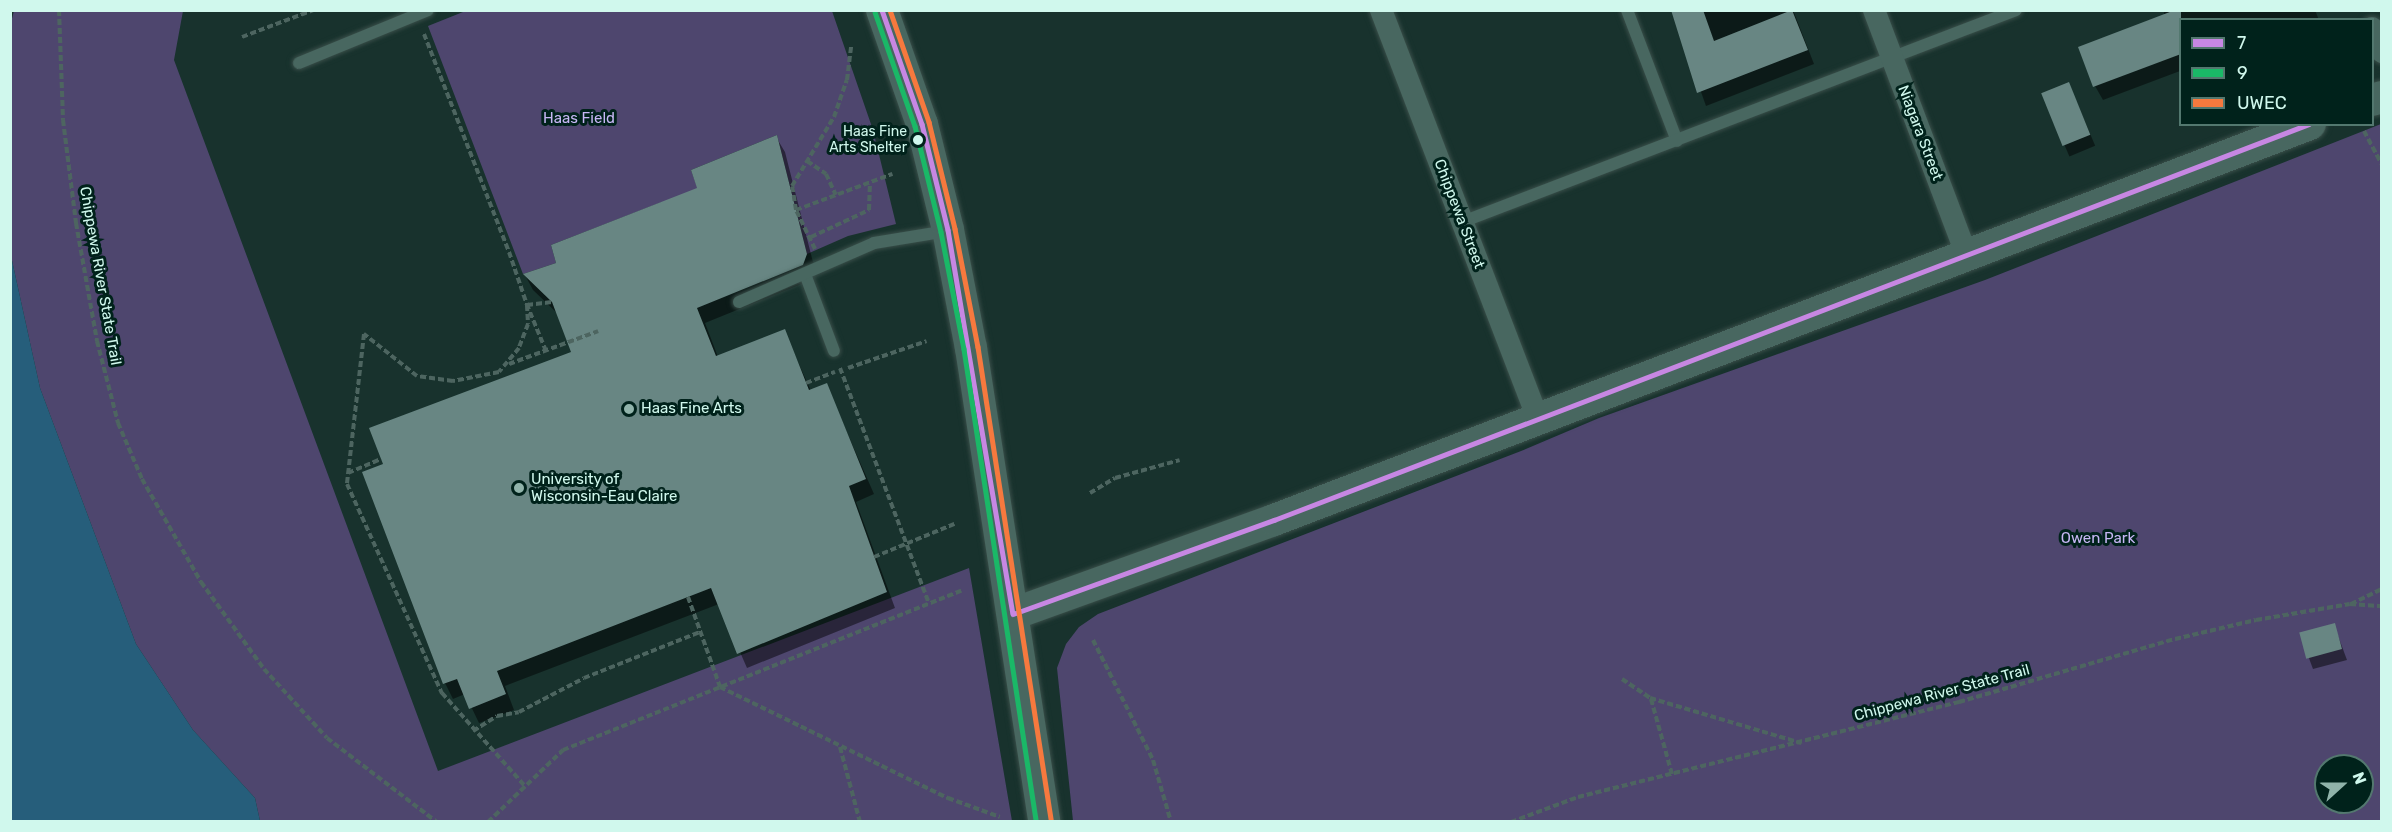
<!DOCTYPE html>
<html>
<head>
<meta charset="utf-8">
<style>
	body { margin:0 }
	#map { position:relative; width:2392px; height:832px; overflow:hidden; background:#18322d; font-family:Rubik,sans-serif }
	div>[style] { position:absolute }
	.green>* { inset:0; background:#4e466e }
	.water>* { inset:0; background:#265e7b }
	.shadow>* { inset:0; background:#0007; transform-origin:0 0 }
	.building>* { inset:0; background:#688683; transform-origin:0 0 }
	.path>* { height:4px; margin-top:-2px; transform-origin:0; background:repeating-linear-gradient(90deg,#4d6560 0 6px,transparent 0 9px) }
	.roads { filter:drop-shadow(0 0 2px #394e49) drop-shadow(0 0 2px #394e49) }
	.lane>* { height:12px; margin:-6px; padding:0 6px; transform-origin:6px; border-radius:6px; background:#486760 }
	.street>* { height:22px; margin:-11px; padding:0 11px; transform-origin:11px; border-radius:11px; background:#486760 }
	.secondary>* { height:32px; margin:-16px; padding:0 16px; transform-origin:16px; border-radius:16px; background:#486760 }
	.bus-1>* { height:4.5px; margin:-2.25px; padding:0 2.25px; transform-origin:2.25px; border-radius:2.25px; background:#c787e3 }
	.bus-2>* { height:4.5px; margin:-2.25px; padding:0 2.25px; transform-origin:2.25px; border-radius:2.25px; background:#1ab867 }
	.bus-3>* { height:4.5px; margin:-2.25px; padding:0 2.25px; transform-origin:2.25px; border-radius:2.25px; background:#f6793e }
	.dots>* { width:16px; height:16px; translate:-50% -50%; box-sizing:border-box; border:3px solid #00221b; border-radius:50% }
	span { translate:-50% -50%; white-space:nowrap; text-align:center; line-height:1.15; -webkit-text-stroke:6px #00221b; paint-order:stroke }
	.bus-label { font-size:14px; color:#d0f8ed }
	.right { translate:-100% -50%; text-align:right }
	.park-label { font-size:15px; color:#c7b7f5 }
	.street-label { font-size:15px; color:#d0f8ed }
	.poi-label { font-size:15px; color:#d0f8ed }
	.left { translate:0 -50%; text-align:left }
	.frame { position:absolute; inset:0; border:12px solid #d0f8ed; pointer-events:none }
	.legend { position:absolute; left:2179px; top:18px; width:195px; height:108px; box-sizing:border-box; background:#00221b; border:2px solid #53786f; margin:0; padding:8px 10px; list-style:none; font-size:18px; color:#d0f8ed }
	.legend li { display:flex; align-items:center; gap:12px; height:30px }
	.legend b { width:30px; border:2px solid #53786f }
	.north { position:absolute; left:2314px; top:754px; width:60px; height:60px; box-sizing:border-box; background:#00221b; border:2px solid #53786f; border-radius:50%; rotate:69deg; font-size:16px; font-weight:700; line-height:24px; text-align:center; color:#d0f8ed }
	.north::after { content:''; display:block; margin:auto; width:21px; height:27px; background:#90b3aa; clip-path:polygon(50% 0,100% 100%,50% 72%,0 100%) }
</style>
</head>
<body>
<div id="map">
	<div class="green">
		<div style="clip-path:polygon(468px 10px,832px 11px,873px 130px,896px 224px,848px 236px,807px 254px,777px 135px,691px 170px,709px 220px,662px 202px,551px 245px,556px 263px,523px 274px,428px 26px)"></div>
		<div style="clip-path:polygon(14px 11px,183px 11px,174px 60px,438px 771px,969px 568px,1012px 821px,260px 821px,255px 798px,193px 730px,136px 644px,40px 388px,11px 256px,10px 26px)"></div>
		<div style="clip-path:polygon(evenodd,2381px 124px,2381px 821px,1073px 821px,1057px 668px,1066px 644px,1079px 627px,1098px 614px,1521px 451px,1599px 418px,1985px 280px,2381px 124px,2326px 766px,2362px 766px,2362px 802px,2326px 802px,2326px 766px)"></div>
	</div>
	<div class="water">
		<div style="clip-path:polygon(11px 256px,40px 388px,136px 644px,193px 730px,255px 798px,260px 821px,11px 821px)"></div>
	</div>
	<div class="shadow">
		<div style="clip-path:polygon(1672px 10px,1793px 10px,1814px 64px,1706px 106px)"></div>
		<div style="clip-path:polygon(2163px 10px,2315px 10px,2319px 20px,2180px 20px,2180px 71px,2103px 100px,2095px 86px,2165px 16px)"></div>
		<div style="left:2069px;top:84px;width:67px;height:28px;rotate:67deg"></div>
		<div style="clip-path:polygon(776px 137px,785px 152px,815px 270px,811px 280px,705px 323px,718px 357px,784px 331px,811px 391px,826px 385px,874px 494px,856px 502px,895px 608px,747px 668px,719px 604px,505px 686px,514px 710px,479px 723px,465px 694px,453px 699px,445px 683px,385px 465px,573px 353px,557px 313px,533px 290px,525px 275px,558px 264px,699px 188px)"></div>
		<div style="clip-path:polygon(2334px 625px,2347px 660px,2313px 669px,2300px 634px)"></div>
	</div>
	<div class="building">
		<div style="clip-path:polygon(1671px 10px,1703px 10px,1714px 41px,1792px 10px,1808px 50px,1697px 93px)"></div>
		<div style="clip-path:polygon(2175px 10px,2181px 10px,2181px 54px,2093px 87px,2078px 47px)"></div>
		<div style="left:2069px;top:82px;width:57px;height:30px;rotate:68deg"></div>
		<div style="clip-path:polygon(777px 135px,807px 254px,803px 265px,697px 308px,716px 356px,785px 329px,809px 390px,827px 383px,866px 479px,849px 486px,887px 592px,737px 654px,711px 588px,497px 671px,506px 694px,469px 709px,457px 679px,443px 684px,362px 472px,383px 464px,369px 428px,571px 352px,552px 302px,523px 274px,556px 263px,551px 245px,697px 188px,691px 170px)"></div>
		<div style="left:2335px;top:623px;width:27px;height:37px;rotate:75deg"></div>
	</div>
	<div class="path">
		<div style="left:59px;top:10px;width:110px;rotate:87.9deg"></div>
		<div style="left:63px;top:120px;width:104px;rotate:82.8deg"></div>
		<div style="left:76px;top:223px;width:120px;rotate:79.9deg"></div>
		<div style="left:97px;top:341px;width:85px;rotate:75.6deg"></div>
		<div style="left:118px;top:423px;width:61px;rotate:66.8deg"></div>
		<div style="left:142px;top:479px;width:119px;rotate:60.2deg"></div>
		<div style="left:201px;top:582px;width:107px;rotate:54.1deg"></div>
		<div style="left:264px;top:669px;width:93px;rotate:47.6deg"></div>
		<div style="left:327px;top:738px;width:138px;rotate:37.4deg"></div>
		<div style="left:424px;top:34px;width:234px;rotate:68.7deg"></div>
		<div style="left:509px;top:252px;width:56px;rotate:71.2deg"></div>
		<div style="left:527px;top:305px;width:19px;rotate:87deg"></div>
		<div style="left:528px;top:324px;width:26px;rotate:111deg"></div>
		<div style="left:519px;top:348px;width:31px;rotate:130deg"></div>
		<div style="left:499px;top:372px;width:47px;rotate:168.9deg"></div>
		<div style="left:453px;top:381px;width:36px;rotate:-172deg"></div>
		<div style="left:417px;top:376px;width:68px;rotate:-141.6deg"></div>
		<div style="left:364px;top:334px;width:151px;rotate:96.5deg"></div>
		<div style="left:347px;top:484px;width:230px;rotate:65.6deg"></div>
		<div style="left:442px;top:693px;width:125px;rotate:48.3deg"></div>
		<div style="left:242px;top:37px;width:76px;rotate:-20.8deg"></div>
		<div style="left:2364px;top:131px;width:38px;rotate:62deg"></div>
		<div style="left:807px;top:161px;width:23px;rotate:34deg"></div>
		<div style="left:826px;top:174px;width:23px;rotate:65deg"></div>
		<div style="left:796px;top:210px;width:103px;rotate:-20.6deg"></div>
		<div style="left:811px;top:237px;width:64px;rotate:-25deg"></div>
		<div style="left:869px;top:210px;width:27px;rotate:-88deg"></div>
		<div style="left:815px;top:249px;width:43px;rotate:-116deg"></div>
		<div style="left:796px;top:210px;width:24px;rotate:-99deg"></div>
		<div style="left:792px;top:186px;width:81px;rotate:-58.7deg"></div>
		<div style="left:834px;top:117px;width:39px;rotate:-71deg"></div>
		<div style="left:847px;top:80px;width:34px;rotate:-83deg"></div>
		<div style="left:546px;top:351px;width:50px;rotate:-112.4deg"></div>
		<div style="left:527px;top:305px;width:25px;rotate:-7deg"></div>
		<div style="left:509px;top:364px;width:95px;rotate:-20.3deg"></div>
		<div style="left:840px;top:368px;width:252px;rotate:69.3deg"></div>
		<div style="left:848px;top:368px;width:83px;rotate:-18.9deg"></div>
		<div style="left:806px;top:383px;width:31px;rotate:-21deg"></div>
		<div style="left:348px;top:473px;width:36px;rotate:-23deg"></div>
		<div style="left:1090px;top:493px;width:29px;rotate:-31deg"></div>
		<div style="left:1115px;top:478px;width:67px;rotate:-15.5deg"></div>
		<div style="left:874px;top:557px;width:87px;rotate:-22.4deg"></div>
		<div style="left:688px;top:597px;width:96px;rotate:70.4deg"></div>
		<div style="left:720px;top:687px;width:254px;rotate:26deg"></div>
		<div style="left:948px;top:798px;width:55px;rotate:20.1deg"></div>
		<div style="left:2351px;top:604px;width:34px;rotate:-26deg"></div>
		<div style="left:1093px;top:640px;width:134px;rotate:63.4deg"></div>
		<div style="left:1153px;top:760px;width:65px;rotate:73.8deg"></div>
		<div style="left:1622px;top:679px;width:34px;rotate:34deg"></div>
		<div style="left:1650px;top:698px;width:158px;rotate:16.6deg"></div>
		<div style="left:1651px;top:699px;width:78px;rotate:74.4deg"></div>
		<div style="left:473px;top:731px;width:28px;rotate:-32deg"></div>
		<div style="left:497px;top:716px;width:22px;rotate:-10deg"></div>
		<div style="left:519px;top:712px;width:73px;rotate:-27.6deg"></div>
		<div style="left:584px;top:678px;width:125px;rotate:-21.6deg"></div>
		<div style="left:840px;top:747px;width:78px;rotate:75.1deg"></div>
		<div style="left:488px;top:822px;width:104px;rotate:-43.8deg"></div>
		<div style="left:563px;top:750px;width:429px;rotate:-21.8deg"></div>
		<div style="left:1511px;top:822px;width:72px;rotate:-20.5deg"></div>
		<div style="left:1578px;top:797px;width:393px;rotate:-14deg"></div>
		<div style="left:1959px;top:702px;width:225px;rotate:-16.3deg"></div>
		<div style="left:2175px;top:639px;width:83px;rotate:-13.2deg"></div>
		<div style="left:2256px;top:620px;width:95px;rotate:-9.7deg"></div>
		<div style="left:2350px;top:604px;width:32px;rotate:4deg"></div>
	</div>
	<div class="roads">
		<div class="lane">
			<div style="left:1627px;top:10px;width:140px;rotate:69.1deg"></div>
			<div style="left:299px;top:63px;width:139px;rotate:-22.3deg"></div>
			<div style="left:1462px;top:222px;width:593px;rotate:-20.94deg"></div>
			<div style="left:805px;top:274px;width:82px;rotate:69.4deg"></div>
			<div style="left:739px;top:302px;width:147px;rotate:-23.6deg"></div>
			<div style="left:874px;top:243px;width:74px;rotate:-9.3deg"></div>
		</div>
		<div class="street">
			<div style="left:1381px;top:10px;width:436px;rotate:69deg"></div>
			<div style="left:1874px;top:10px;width:263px;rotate:69.3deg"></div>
			<div style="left:2372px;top:28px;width:26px;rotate:67deg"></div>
		</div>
		<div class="secondary">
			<div style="left:882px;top:10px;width:121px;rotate:70.7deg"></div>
			<div style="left:922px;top:124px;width:109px;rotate:76.2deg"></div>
			<div style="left:948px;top:230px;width:120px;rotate:79deg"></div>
			<div style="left:971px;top:348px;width:480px;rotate:81.2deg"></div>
			<div style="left:2372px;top:100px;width:10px;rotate:-17deg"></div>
			<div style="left:1013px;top:614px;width:277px;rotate:-19.8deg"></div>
			<div style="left:1274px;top:520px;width:1109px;rotate:-20.92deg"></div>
		</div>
	</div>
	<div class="bus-1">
		<div style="left:882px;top:10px;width:121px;rotate:70.7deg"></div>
		<div style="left:922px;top:124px;width:109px;rotate:76.2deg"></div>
		<div style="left:948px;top:230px;width:389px;rotate:80.4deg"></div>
		<div style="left:1013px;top:614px;width:277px;rotate:-19.8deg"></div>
		<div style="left:1274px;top:520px;width:1108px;rotate:-20.94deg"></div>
	</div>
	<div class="bus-2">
		<div style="left:875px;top:12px;width:121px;rotate:70.7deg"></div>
		<div style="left:915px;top:126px;width:109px;rotate:76.2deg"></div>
		<div style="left:941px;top:232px;width:119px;rotate:78.9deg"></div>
		<div style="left:964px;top:349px;width:478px;rotate:81.3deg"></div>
	</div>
	<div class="bus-3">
		<div style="left:890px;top:10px;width:119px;rotate:70.8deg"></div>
		<div style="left:929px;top:122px;width:110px;rotate:76.3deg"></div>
		<div style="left:955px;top:229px;width:120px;rotate:79deg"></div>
		<div style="left:978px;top:347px;width:480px;rotate:81.2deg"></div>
	</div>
	<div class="dots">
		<div style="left:918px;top:140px;background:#d0f8ed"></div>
		<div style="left:629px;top:409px;background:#90b3aa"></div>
		<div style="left:519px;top:488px;background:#90b3aa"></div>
	</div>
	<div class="bus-label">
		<span class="right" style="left:907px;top:140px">Haas Fine<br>Arts Shelter</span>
	</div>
	<div class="park-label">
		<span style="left:579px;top:119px">Haas Field</span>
		<span style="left:2098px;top:539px">Owen Park</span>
	</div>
	<div class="street-label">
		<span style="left:1920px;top:133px;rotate:69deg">Niagara Street</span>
		<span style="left:1459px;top:214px;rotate:69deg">Chippewa Street</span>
		<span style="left:100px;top:276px;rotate:80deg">Chippewa River State Trail</span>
		<span style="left:1942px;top:693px;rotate:-15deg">Chippewa River State Trail</span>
	</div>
	<div class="poi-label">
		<span class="left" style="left:641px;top:409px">Haas Fine Arts</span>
		<span class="left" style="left:531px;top:488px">University of<br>Wisconsin-Eau Claire</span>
	</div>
	<div class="frame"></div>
	<ul class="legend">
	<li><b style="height:8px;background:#c787e3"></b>7</li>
	<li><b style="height:8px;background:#1ab867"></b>9</li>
	<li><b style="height:8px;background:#f6793e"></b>UWEC</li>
	</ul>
	<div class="north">N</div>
</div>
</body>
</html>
